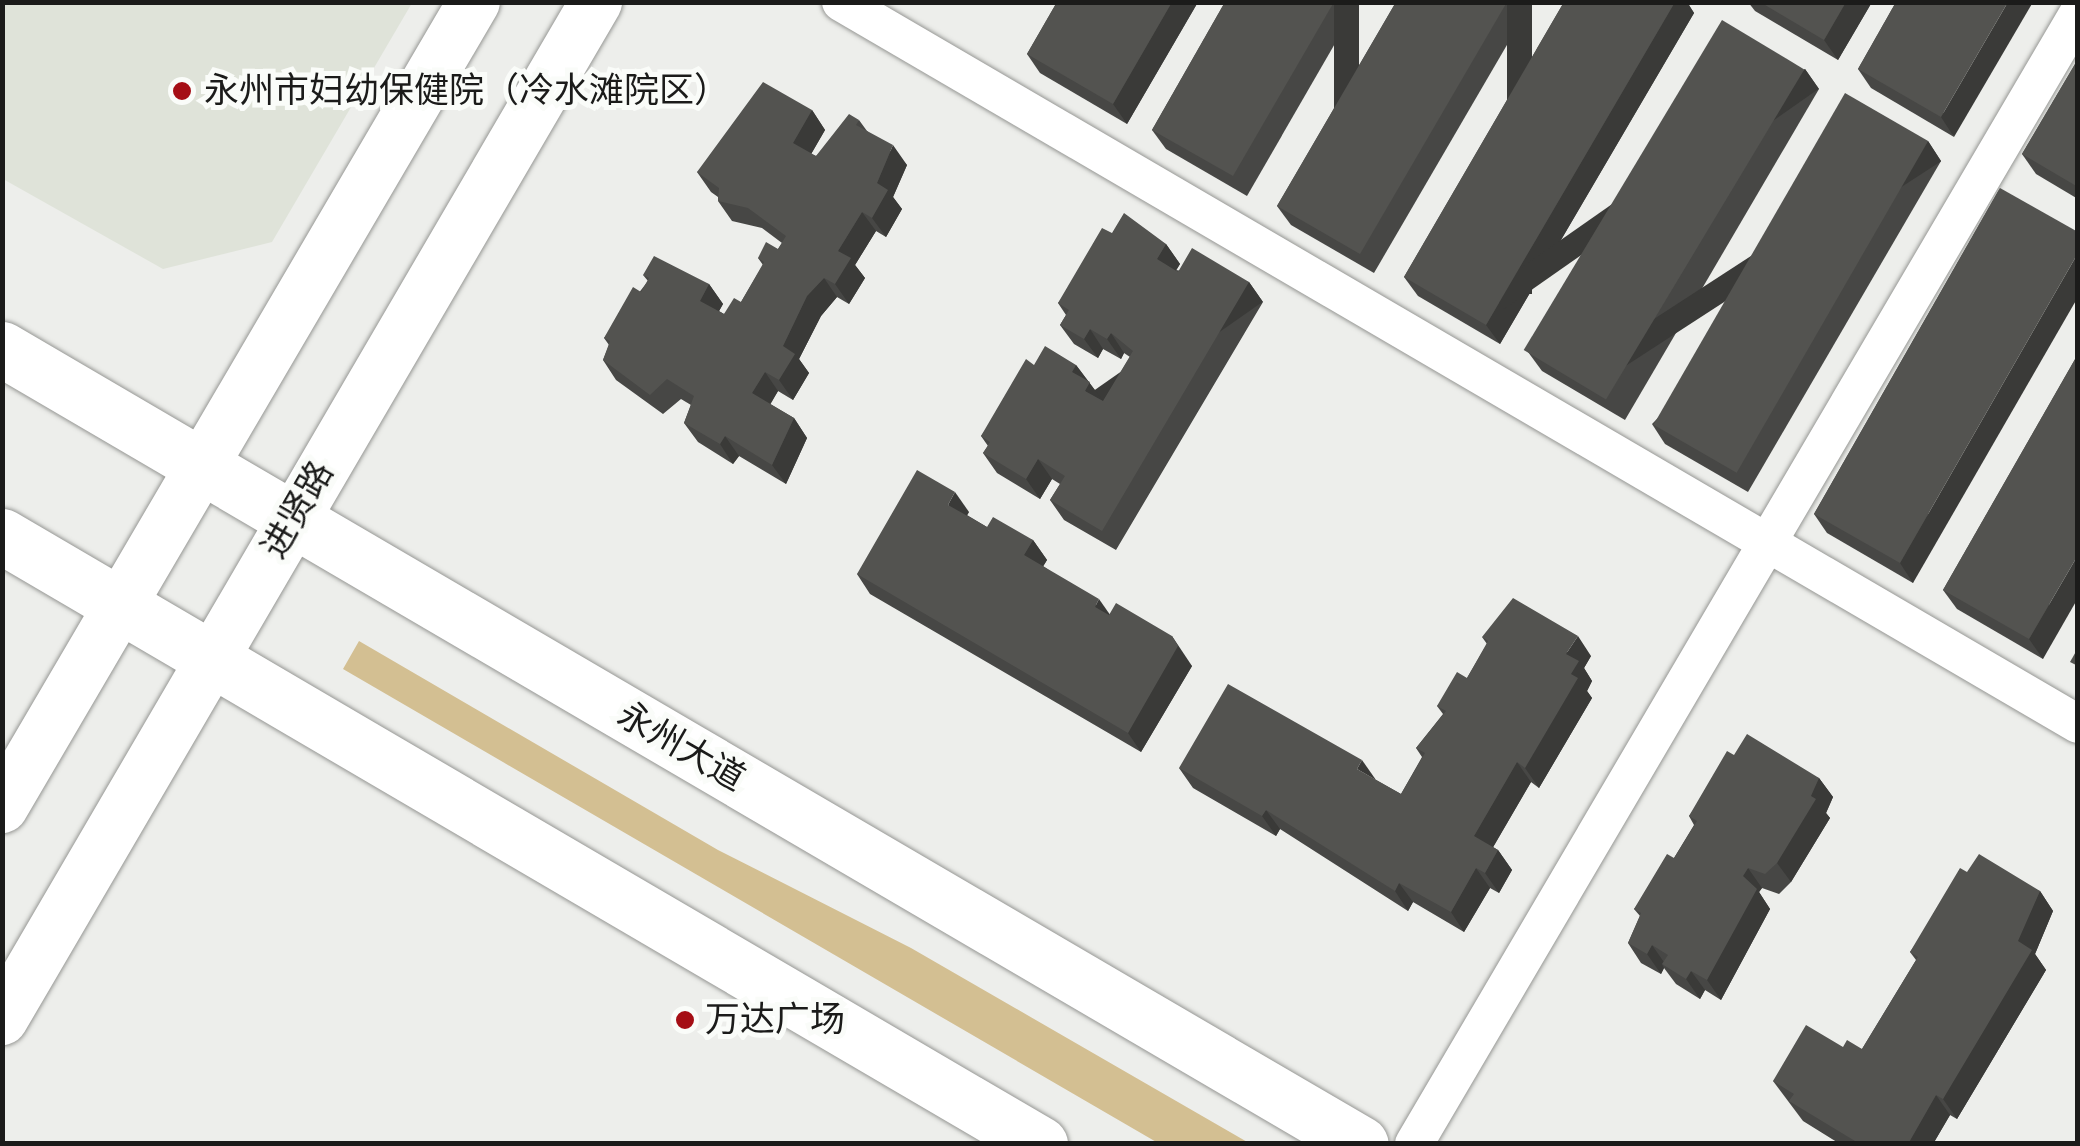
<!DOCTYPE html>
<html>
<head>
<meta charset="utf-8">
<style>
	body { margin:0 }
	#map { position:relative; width:2080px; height:1146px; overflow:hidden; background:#edeeeb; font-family:Roboto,"Noto Sans SC",sans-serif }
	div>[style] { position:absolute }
	.built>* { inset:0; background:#dfe3d9 }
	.green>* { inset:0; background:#d3bf92 }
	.roads { filter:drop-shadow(0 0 2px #969794) drop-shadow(0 0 2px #969794) }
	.street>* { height:38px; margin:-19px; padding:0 19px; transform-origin:19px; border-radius:19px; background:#fff }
	.secondary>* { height:52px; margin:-26px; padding:0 26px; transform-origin:26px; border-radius:26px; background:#fff }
	.primary>* { height:55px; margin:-27.5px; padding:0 27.5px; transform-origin:27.5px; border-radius:27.5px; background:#fff }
	.wall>* { inset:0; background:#474745 }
	.shaded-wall>* { inset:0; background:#3a3a38; transform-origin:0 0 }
	.building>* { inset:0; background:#535350; transform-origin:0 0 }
	.dots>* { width:28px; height:28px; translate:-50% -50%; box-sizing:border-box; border:5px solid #fafcf9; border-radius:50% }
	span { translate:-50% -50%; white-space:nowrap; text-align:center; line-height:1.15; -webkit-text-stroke:10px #fafcf9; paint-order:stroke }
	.poi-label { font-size:35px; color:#1b1b1a }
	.left { translate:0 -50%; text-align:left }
	.street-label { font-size:35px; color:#1b1b1a }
	.frame { position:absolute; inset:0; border:5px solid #1b1b1a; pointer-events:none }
</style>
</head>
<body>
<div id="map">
	<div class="built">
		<div style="clip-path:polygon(3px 2px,412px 2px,412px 3px,272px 242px,163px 269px,3px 179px)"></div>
	</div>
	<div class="green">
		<div style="clip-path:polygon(359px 641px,718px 850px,911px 948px,1249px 1143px,1158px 1143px,343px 669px)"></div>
	</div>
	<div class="roads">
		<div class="street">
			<div style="left:841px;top:2px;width:1432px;rotate:30.27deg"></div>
			<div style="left:1414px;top:1144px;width:1311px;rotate:-59.56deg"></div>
		</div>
		<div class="secondary">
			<div style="left:2px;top:807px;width:933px;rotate:-59.62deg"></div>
			<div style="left:2px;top:1019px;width:1178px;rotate:-59.71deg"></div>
		</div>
		<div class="primary">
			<div style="left:2px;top:349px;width:1574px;rotate:30.33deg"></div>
			<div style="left:2px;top:536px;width:1203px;rotate:30.36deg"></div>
		</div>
	</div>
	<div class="wall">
		<div style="clip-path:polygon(1057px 2px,1198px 2px,1127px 124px,1040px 73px,1027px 54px)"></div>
		<div style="clip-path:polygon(1225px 2px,1359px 2px,1247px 196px,1166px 149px,1152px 130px)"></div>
		<div style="clip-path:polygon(1396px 2px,1532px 2px,1374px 273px,1291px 225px,1277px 206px)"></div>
		<div style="clip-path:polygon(1564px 2px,1687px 2px,1694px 13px,1500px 344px,1418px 296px,1404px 277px)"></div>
		<div style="clip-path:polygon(1748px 2px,1872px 2px,1838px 60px,1755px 11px)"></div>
		<div style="clip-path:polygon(1896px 2px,1954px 137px,1871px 88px,1858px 69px)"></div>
		<div style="clip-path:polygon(2078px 59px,2078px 199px,2036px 174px,2022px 154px)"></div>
		<div style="clip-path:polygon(1805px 69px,1819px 89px,1625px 420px,1542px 371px,1528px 352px)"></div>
		<div style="clip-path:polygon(812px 110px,825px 130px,811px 154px,816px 156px,859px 120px,867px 131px,907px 165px,893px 197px,902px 209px,886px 237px,876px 231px,855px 265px,865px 278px,849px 304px,837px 297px,821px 316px,799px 359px,809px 373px,793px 400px,778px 391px,770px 404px,794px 418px,807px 438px,786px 484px,739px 456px,733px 464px,698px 442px,684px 423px,691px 405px,681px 399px,663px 414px,616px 380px,603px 360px,609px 345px,604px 338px,648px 281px,643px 275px,709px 284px,723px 304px,719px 311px,724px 314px,741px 302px,763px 265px,758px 258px,778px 249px,782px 243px,762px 228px,732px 221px,718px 201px,718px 197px,711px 192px,697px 172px)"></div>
		<div style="clip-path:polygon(1928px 141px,1941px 161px,1748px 492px,1665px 444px,1652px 424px)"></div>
		<div style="clip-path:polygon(2000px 188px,1913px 583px,1827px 533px,1814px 514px)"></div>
		<div style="clip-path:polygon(1112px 233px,1166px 244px,1180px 264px,1176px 270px,1249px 282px,1263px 302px,1116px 550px,1064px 520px,1050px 500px,1060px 484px,1052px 479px,1040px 499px,997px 473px,983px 453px,988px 446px,981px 436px,1034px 365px,1076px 365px,1103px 401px,1130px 357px,1124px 353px,1121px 359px,1103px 349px,1098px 358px,1074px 344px,1060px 325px,1066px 315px,1058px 303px)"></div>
		<div style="clip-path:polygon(2078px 354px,2043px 659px,1957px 609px,1943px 590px)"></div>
		<div style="clip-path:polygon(969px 512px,967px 515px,987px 527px,1033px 540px,1047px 560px,1043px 566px,1110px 615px,1192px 666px,1141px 752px,870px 594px,857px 574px)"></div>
		<div style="clip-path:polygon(1482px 637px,1591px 656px,1584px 668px,1592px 681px,1587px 691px,1592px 698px,1539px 788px,1531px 782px,1493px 847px,1498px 850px,1512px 870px,1499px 893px,1490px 888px,1464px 932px,1413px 902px,1408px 911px,1280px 829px,1276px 836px,1193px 788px,1179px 768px,1376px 780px,1401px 794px,1422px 757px,1416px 748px,1443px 714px,1437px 706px,1467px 678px,1487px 644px)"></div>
		<div style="clip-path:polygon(1734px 755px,1819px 778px,1833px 797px,1826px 813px,1830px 818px,1791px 882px,1779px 894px,1762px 888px,1759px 892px,1770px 909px,1721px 1000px,1705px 990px,1700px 999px,1676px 984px,1664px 968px,1661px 974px,1641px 963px,1628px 943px,1640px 916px,1634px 909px,1674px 858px,1694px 825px,1689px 816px)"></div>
		<div style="clip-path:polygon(1967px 872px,2040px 891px,2053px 911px,2035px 954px,2046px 970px,1957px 1119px,1950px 1115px,1933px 1144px,1840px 1144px,1803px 1121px,1773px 1081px,1843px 1047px,1862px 1049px,1916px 960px,1910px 952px)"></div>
	</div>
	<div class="shaded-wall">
		<div style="clip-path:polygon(1172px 2px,1198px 2px,1127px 124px,1113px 104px)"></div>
		<div style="left:1334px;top:2px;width:25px;height:201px"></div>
		<div style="left:1507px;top:2px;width:25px;height:292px"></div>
		<div style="clip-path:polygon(1675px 2px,1687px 2px,1694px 13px,1500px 344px,1486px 325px)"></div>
		<div style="clip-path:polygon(1846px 2px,1872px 2px,1838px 60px,1824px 40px)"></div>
		<div style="clip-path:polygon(2008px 2px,2033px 2px,1954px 137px,1941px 117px)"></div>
		<div style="left:1805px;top:69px;width:24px;height:384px;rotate:55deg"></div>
		<div style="clip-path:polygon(812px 110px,825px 130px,806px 163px,793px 143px)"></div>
		<div style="left:1928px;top:141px;width:24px;height:385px;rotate:57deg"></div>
		<div style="clip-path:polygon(893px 145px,907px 165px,893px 197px,902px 209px,886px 237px,872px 218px,877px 183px)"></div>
		<div style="clip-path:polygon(862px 212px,876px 231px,855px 265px,865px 278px,849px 304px,835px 284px,838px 251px)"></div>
		<div style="clip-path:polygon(1166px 244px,1180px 264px,1171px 279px,1157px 259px)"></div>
		<div style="clip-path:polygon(2078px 253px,2078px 297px,1913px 583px,1900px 563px)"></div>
		<div style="clip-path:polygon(824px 278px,837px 297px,821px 316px,799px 359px,809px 373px,793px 400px,779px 380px,783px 346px,807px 296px)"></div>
		<div style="left:1249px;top:282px;width:24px;height:289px;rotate:55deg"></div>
		<div style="clip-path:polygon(709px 284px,723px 304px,714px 320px,700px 301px)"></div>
		<div style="clip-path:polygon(1090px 329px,1103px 349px,1098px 358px,1084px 339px)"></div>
		<div style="clip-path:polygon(1111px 333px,1124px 353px,1121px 359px,1107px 339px)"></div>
		<div style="clip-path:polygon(1076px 365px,1104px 402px,1099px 410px,1072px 372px)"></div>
		<div style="clip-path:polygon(765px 372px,778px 391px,766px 412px,752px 393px)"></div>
		<div style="clip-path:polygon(794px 418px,807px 438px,786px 484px,772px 465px)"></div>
		<div style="clip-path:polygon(725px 436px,739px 456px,733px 464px,720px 444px)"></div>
		<div style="clip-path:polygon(1038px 459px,1052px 479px,1040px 499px,1026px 479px)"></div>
		<div style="clip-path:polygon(955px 492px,969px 512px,962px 524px,948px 505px)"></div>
		<div style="clip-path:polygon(1033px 540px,1047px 560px,1038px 575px,1024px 555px)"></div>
		<div style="clip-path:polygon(2078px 555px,2078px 598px,2043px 659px,2029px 639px)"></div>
		<div style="clip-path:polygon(1099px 599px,1113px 619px,1095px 607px)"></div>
		<div style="clip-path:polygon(1172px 636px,1192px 666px,1141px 752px,1128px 733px)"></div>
		<div style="clip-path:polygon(1578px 636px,1591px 656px,1584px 668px,1592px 681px,1587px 691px,1592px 698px,1539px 788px,1525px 768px,1571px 674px,1566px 654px)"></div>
		<div style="clip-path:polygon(1362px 760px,1376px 780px,1357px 769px)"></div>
		<div style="clip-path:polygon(1517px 762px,1531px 782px,1488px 856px,1474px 836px)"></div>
		<div style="clip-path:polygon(1819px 778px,1833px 797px,1826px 813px,1830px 818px,1791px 882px,1777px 863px)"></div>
		<div style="clip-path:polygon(1266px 810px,1280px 829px,1276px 836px,1262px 816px)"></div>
		<div style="clip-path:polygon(1498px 850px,1512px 870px,1499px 893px,1485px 873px)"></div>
		<div style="clip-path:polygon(1476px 868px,1490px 888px,1464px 932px,1451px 912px)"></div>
		<div style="clip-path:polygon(1748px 868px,1762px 888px,1759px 892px,1770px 909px,1721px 1000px,1707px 980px,1743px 876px)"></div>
		<div style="clip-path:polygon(1399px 883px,1413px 902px,1408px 911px,1395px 891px)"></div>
		<div style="clip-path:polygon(2040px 891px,2053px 911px,2035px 954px,2046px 970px,1957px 1119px,1943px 1099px)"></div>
		<div style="clip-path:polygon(1652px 945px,1666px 965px,1662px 964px,1664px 968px,1661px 974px,1647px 954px)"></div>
		<div style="clip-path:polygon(1691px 971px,1705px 990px,1700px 999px,1686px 979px)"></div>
		<div style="clip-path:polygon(1936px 1095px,1950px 1115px,1933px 1144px,1908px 1144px)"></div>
	</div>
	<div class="building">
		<div style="clip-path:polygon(1057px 2px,1172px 2px,1113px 104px,1027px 54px)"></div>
		<div style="clip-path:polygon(1225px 2px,1334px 2px,1233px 176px,1152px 130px)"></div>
		<div style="clip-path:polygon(1396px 2px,1507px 2px,1360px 254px,1277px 206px)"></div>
		<div style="clip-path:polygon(1564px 2px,1675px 2px,1486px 325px,1404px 277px)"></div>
		<div style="clip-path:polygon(1760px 2px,1846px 2px,1824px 40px)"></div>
		<div style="clip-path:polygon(1896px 2px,2008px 2px,1941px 117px,1858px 69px)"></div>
		<div style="left:1722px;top:20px;width:96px;height:385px;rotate:31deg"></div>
		<div style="clip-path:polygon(2078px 59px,2078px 187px,2022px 154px)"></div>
		<div style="clip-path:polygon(763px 82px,812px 110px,793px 143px,816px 156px,849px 114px,859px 120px,856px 125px,893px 145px,877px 183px,888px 190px,872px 218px,862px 212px,838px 251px,851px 258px,835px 284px,824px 278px,807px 296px,783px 346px,795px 354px,779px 380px,765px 372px,752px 393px,794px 418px,772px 465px,725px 436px,720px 444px,684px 423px,694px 396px,667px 379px,650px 395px,603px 360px,610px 341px,604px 338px,633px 287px,641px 292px,649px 278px,643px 275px,654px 256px,709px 284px,700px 301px,724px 314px,734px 298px,741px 302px,764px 262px,758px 258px,766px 242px,778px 249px,786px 236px,748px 208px,718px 201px,719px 188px,697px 172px)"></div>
		<div style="left:1845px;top:93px;width:96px;height:383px;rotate:30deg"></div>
		<div style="clip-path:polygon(2000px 188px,2078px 232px,2078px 253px,1900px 563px,1814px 514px)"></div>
		<div style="clip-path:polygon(1124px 213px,1166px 244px,1157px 259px,1178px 272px,1192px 248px,1249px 282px,1102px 531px,1050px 500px,1065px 476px,1038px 459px,1026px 479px,983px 453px,990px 442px,981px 436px,1026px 359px,1034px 365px,1045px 346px,1076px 365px,1072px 372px,1090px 382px,1085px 391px,1103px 401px,1133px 351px,1111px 333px,1107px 339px,1090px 329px,1084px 339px,1060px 325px,1069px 310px,1058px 303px,1102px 228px,1112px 233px)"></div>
		<div style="clip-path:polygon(2078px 354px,2078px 555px,2029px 639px,1943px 590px)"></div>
		<div style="clip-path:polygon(917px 470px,955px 492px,948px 505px,987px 527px,993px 517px,1033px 540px,1024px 555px,1099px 599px,1095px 607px,1109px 615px,1116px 603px,1172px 636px,1178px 646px,1128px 733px,857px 574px)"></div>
		<div style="clip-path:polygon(1513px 598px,1578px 636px,1566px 654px,1579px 661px,1571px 674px,1578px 678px,1525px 768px,1517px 762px,1474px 836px,1498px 850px,1485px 873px,1476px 868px,1451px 912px,1399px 883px,1395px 891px,1266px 810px,1262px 816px,1179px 768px,1228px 684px,1362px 760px,1357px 769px,1401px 794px,1425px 753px,1416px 748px,1446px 711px,1437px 706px,1457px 672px,1467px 678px,1488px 641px,1482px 637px)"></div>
		<div style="clip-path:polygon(2078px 648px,2078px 666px,2070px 662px)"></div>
		<div style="clip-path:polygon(1747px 734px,1819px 778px,1811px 796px,1816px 799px,1777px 863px,1765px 874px,1748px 868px,1743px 876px,1757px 889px,1707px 980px,1691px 971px,1686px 979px,1662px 964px,1668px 955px,1652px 945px,1647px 954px,1628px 943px,1641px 913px,1634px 909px,1667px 854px,1674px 858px,1697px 821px,1689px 816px,1727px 751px,1734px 755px)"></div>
		<div style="clip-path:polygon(1979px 854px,2040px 891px,2018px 941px,2032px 950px,1943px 1099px,1936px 1095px,1908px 1144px,1860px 1144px,1789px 1101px,1794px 1094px,1773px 1081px,1806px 1025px,1843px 1047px,1847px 1040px,1862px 1049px,1918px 957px,1910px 952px,1960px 868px,1967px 872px)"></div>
	</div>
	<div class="dots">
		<div style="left:182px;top:91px;background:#a50e15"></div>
		<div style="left:685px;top:1020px;background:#a50e15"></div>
	</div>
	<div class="poi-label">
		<span class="left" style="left:204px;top:91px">永州市妇幼保健院（冷水滩院区）</span>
		<span class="left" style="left:705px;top:1020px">万达广场</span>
	</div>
	<div class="street-label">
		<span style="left:298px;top:510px;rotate:-60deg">进贤路</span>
		<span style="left:681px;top:747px;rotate:30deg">永州大道</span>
	</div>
	<div class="frame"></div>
</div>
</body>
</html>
